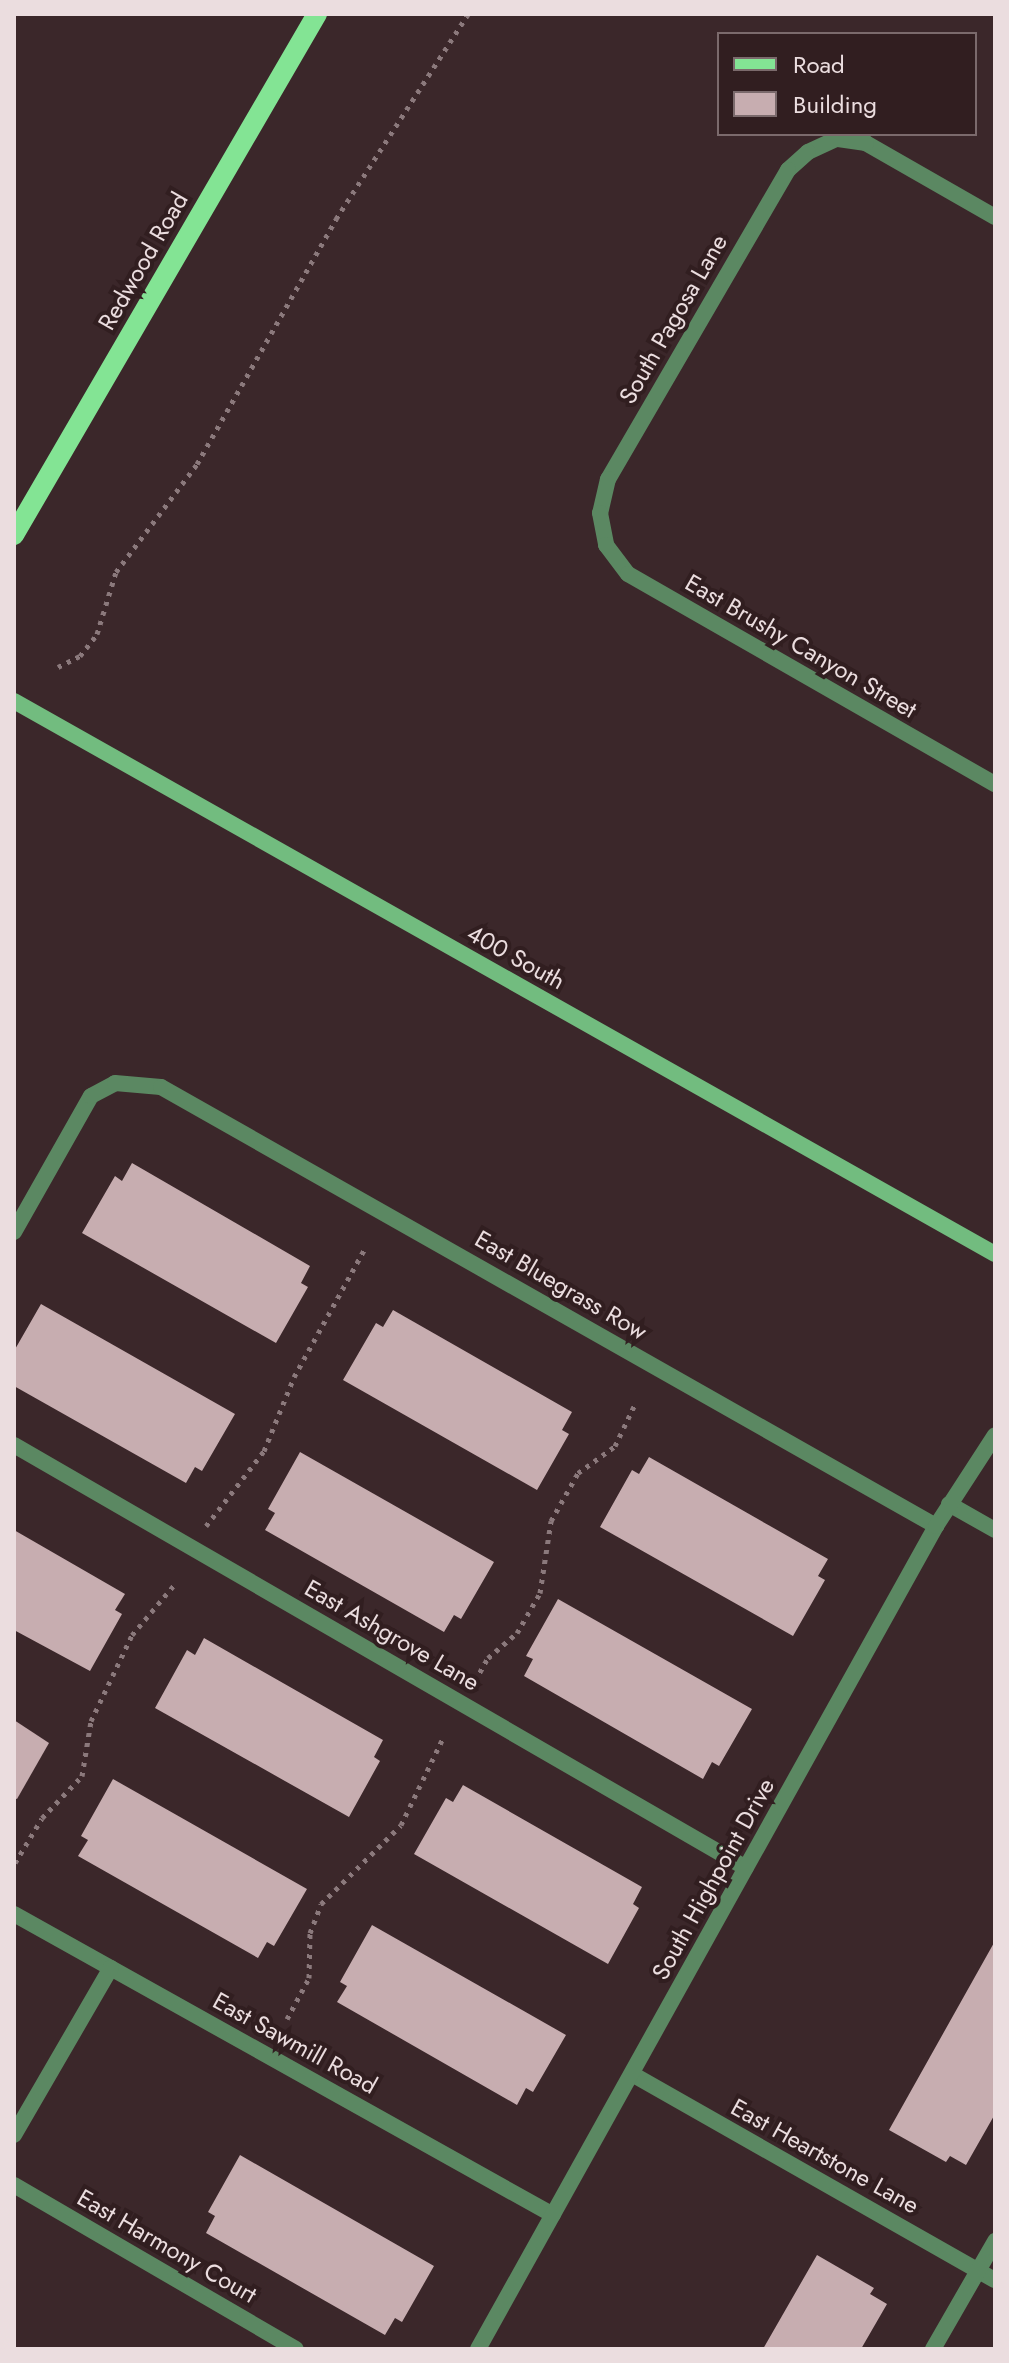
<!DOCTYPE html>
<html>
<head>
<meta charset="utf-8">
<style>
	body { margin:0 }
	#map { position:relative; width:1009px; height:2363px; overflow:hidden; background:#3b272a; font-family:Jost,sans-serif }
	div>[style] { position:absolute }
	.building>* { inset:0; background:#c7adb0 }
	.path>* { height:5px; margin-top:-2.5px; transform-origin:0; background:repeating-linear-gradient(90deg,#8b797c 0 4px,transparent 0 10px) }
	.street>* { height:16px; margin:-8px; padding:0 8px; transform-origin:8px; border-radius:8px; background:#5b8862 }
	.secondary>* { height:16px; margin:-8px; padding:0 8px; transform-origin:8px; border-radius:8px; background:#72bc7f }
	.primary>* { height:20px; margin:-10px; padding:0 10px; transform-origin:10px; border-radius:10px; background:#83e494 }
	span { translate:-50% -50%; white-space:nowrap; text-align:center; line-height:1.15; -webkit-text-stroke:8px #311e20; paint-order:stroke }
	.street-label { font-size:24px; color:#ebdddf }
	.frame { position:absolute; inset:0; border:16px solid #ebdddf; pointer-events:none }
	.legend { position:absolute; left:717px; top:32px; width:260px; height:104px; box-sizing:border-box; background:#311e20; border:2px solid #7b6a6c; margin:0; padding:10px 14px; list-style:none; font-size:24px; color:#ebdddf }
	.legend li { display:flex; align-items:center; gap:16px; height:40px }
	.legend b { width:40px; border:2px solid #7b6a6c }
</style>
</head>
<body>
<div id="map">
	<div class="building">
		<div style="clip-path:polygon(132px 1163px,310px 1266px,301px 1283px,308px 1287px,276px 1343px,82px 1233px,115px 1176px,122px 1181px)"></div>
		<div style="clip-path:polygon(41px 1304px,235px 1414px,202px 1471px,195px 1467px,186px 1483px,14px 1386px,14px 1351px)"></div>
		<div style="clip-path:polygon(393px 1310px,572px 1412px,562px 1430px,569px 1434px,537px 1490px,343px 1380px,376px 1323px,383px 1327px)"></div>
		<div style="clip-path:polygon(300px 1452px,494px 1562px,461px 1619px,454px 1615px,444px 1632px,265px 1530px,275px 1513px,268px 1509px)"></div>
		<div style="clip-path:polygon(649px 1457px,828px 1559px,818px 1576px,825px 1580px,793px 1636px,600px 1527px,632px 1470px,639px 1474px)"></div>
		<div style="clip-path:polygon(14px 1530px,125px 1594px,115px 1610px,122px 1614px,90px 1671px,14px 1630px)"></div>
		<div style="clip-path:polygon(558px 1599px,752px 1709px,719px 1766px,712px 1762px,703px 1779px,524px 1676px,533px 1659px,526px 1656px)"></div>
		<div style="clip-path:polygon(204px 1638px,383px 1740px,374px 1757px,380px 1761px,349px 1817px,155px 1708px,187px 1650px,195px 1655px)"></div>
		<div style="clip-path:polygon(14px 1720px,49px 1743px,17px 1799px,14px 1798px)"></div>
		<div style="clip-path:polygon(113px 1779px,307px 1889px,274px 1946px,267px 1942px,258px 1958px,78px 1856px,88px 1840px,81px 1836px)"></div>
		<div style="clip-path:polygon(463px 1785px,642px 1887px,633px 1904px,639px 1908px,608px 1964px,414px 1854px,446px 1798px,453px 1802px)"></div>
		<div style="clip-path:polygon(372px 1925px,566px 2035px,533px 2092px,526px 2088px,517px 2105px,337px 2002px,347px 1986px,340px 1982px)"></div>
		<div style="clip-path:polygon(995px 1941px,995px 2114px,966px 2165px,950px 2156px,946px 2162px,889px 2130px)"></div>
		<div style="clip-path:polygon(240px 2155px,434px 2266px,402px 2322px,395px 2318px,385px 2335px,206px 2233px,215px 2216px,208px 2212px)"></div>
		<div style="clip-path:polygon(817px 2255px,874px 2288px,870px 2294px,887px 2304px,861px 2349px,763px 2349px)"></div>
	</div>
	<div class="path">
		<div style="left:58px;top:667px;width:25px;rotate:-27deg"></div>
		<div style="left:80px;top:656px;width:28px;rotate:-52deg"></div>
		<div style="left:97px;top:634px;width:65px;rotate:-73deg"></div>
		<div style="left:116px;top:572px;width:135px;rotate:-53.1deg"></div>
		<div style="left:197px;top:464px;width:282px;rotate:-60.4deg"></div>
		<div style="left:336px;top:219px;width:244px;rotate:-57.2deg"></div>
		<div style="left:206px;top:1526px;width:95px;rotate:-52.3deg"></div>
		<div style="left:264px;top:1451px;width:80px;rotate:-67.9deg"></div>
		<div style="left:294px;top:1377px;width:145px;rotate:-61.1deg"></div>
		<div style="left:475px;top:1681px;width:26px;rotate:-61deg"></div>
		<div style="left:488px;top:1658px;width:38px;rotate:-41deg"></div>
		<div style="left:517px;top:1633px;width:46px;rotate:-60.1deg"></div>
		<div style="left:540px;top:1593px;width:73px;rotate:-81.3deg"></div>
		<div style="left:551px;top:1521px;width:55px;rotate:-60.6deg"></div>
		<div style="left:578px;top:1473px;width:46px;rotate:-36.1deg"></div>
		<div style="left:615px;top:1446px;width:47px;rotate:-64.5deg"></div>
		<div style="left:15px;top:1863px;width:52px;rotate:-59deg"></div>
		<div style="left:42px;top:1818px;width:58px;rotate:-46.4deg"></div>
		<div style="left:82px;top:1776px;width:56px;rotate:-80.7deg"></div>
		<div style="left:91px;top:1721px;width:95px;rotate:-64.5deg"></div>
		<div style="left:132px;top:1635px;width:67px;rotate:-49.9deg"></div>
		<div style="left:287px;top:2019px;width:47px;rotate:-61.8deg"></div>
		<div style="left:309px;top:1978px;width:45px;rotate:-88.7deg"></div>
		<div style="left:310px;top:1933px;width:31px;rotate:-69deg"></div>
		<div style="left:321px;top:1904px;width:112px;rotate:-44.6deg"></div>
		<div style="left:401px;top:1825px;width:97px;rotate:-64.2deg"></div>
	</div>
	<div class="street">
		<div style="left:995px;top:217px;width:149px;rotate:-150.2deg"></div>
		<div style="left:866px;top:143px;width:30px;rotate:-172deg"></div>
		<div style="left:836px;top:139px;width:31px;rotate:155deg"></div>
		<div style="left:808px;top:152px;width:27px;rotate:138deg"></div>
		<div style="left:788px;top:170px;width:358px;rotate:120.2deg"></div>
		<div style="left:608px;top:479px;width:35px;rotate:103deg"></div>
		<div style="left:600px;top:513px;width:33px;rotate:79deg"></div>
		<div style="left:606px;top:545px;width:36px;rotate:53deg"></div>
		<div style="left:628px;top:574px;width:423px;rotate:29.8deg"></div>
		<div style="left:14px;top:1232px;width:156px;rotate:-60.5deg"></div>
		<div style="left:91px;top:1096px;width:27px;rotate:-28deg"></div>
		<div style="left:115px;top:1083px;width:46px;rotate:5deg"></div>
		<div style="left:161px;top:1087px;width:891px;rotate:29.53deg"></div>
		<div style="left:14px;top:1445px;width:845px;rotate:30.02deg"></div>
		<div style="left:949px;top:1504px;width:53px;rotate:29.5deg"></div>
		<div style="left:14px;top:1914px;width:617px;rotate:29.18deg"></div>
		<div style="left:632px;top:2074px;width:417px;rotate:29.6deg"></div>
		<div style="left:14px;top:2135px;width:193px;rotate:-59.9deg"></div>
		<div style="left:14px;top:2185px;width:326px;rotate:30.2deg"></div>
		<div style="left:478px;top:2349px;width:942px;rotate:-60.9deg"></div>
		<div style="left:936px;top:1526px;width:108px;rotate:-57deg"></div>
		<div style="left:933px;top:2349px;width:125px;rotate:-60.1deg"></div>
	</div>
	<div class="secondary">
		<div style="left:14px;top:701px;width:1126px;rotate:29.41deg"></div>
	</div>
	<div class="primary">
		<div style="left:14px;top:535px;width:603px;rotate:-59.82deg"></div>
	</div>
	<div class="street-label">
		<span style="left:143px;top:261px;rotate:-60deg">Redwood Road</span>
		<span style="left:673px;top:319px;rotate:-60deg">South Pagosa Lane</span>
		<span style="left:801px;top:646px;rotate:30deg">East Brushy Canyon Street</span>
		<span style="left:516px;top:957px;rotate:29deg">400 South</span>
		<span style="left:561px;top:1285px;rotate:30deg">East Bluegrass Row</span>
		<span style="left:392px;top:1635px;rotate:30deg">East Ashgrove Lane</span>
		<span style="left:713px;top:1879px;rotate:-61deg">South Highpoint Drive</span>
		<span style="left:295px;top:2043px;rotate:29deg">East Sawmill Road</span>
		<span style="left:825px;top:2156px;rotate:29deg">East Heartstone Lane</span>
		<span style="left:167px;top:2246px;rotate:30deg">East Harmony Court</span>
	</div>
	<div class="frame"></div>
	<ul class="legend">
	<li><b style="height:10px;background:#83e494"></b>Road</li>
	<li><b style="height:22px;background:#c7adb0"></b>Building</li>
	</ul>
</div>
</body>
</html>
